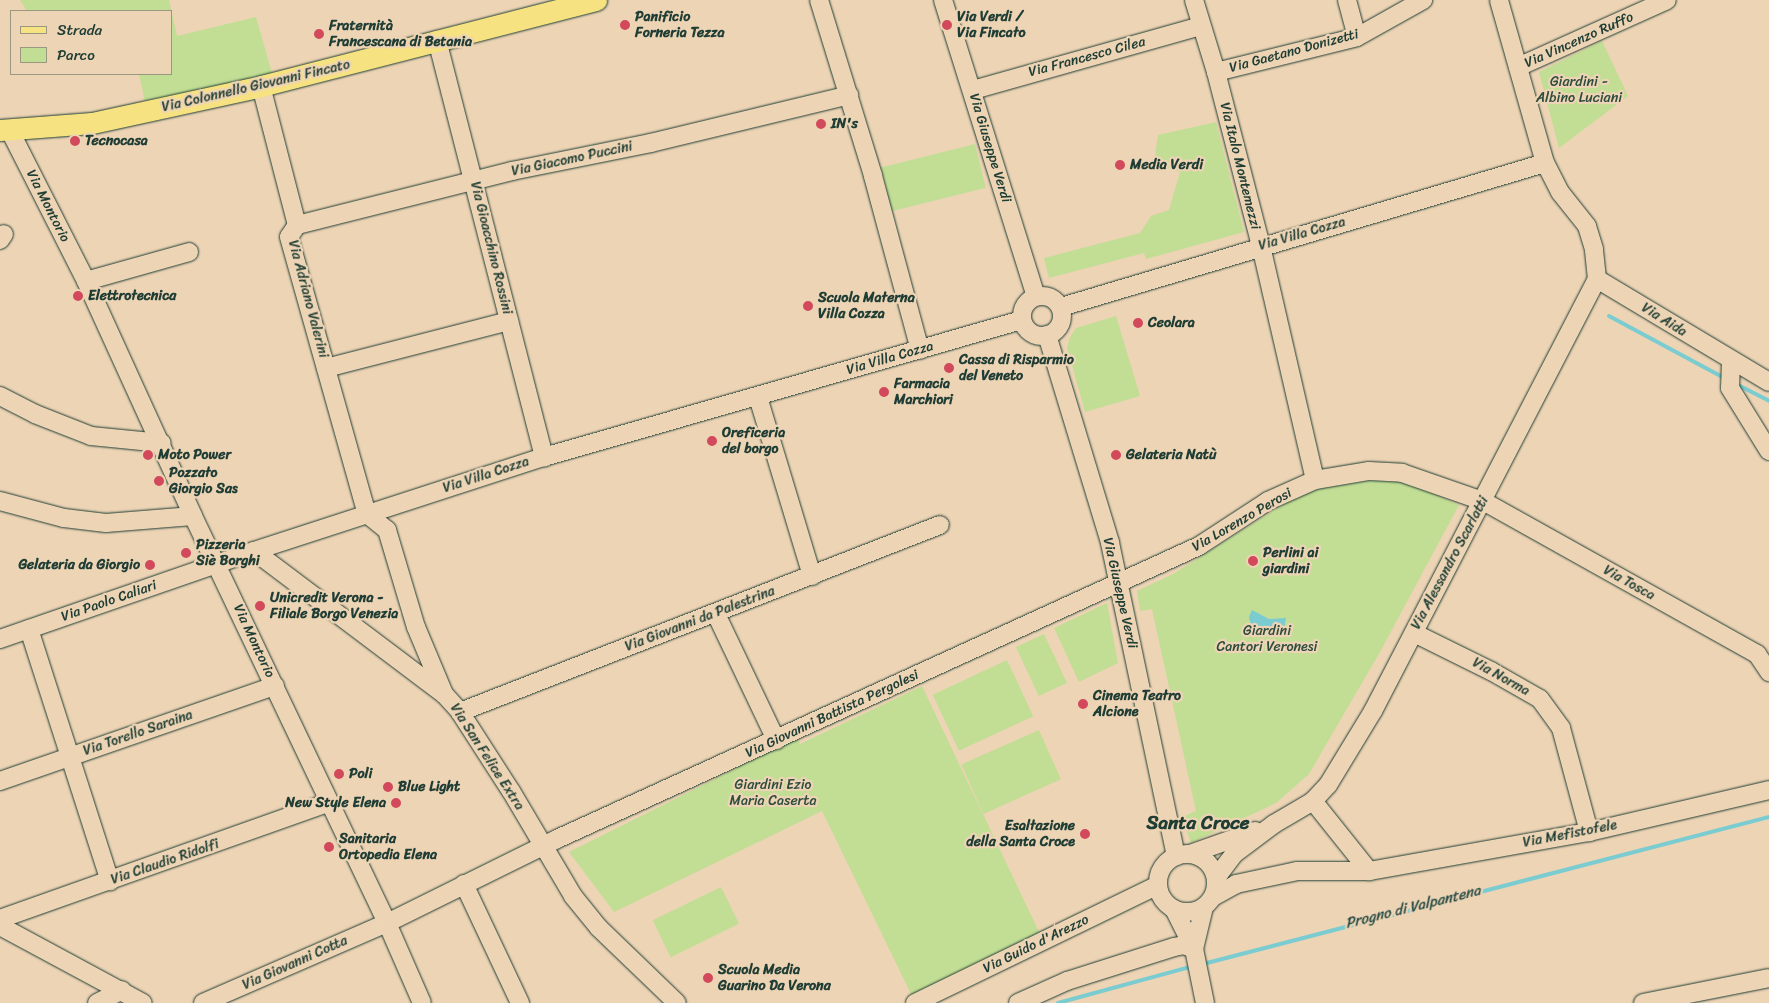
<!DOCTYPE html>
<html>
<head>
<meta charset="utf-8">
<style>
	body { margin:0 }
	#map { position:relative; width:1769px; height:1003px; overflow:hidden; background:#edd4b5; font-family:Sriracha,sans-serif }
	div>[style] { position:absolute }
	.green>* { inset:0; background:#c2dd94; transform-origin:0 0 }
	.water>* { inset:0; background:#7accd1 }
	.stream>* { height:4px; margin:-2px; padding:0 2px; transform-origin:2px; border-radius:2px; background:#7accd1 }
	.roads { filter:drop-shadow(0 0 1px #1f3d34) drop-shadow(0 0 1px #1f3d34) }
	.minor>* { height:18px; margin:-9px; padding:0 9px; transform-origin:9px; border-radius:9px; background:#edd4b5 }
	.minor>.ring { margin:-9px; padding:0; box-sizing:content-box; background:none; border:18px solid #edd4b5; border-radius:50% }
	.major>* { height:21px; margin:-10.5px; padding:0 10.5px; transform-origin:10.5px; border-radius:10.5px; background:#f7e281 }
	.dots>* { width:14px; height:14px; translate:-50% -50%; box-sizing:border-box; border:2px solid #edd4b5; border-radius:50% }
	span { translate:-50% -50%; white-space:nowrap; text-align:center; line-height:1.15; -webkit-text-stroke:4.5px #edd4b5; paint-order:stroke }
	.poi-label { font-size:14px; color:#1f3d34; font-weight:700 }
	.left { translate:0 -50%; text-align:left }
	.right { translate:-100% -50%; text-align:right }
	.street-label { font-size:14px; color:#1f3d34 }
	.park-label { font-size:14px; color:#2f4d3e }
	.water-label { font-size:15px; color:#284b44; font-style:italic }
	.district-label { font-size:19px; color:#1f3d34; font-weight:700 }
	.legend { position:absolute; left:10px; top:10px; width:162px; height:65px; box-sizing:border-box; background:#edd4b5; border:1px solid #9b9881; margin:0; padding:6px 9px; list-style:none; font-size:15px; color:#1f3d34 }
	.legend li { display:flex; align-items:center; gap:10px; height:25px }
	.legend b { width:25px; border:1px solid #9b9881 }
</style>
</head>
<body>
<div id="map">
	<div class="green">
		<div style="clip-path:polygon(20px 0,169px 0,177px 36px,256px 17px,272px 73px,145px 102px,139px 74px,171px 74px,171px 11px,27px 11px)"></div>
		<div style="clip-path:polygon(1602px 41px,1628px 96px,1559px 148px,1539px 72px)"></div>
		<div style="clip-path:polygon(1216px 122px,1244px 232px,1146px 259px,1144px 253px,1049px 278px,1044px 258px,1140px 233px,1151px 216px,1169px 210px,1180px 172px,1154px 163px,1158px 135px)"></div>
		<div style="left:975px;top:144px;width:45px;height:97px;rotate:76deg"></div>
		<div style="clip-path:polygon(1116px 316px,1140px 396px,1085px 412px,1067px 348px,1070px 337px,1076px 328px)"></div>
		<div style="clip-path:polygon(1374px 480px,1407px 482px,1459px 505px,1380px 652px,1309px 774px,1276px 803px,1191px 843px,1182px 817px,1196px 811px,1152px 609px,1140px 611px,1137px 591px,1173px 574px,1305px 491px)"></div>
		<div style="clip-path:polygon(1107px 603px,1118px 663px,1079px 682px,1054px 628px)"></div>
		<div style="left:1044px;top:634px;width:54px;height:31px;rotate:65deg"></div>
		<div style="left:1007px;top:660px;width:62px;height:82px;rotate:65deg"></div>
		<div style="clip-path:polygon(922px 686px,1040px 934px,912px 996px,822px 811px,614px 912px,569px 852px,797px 738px,800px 744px)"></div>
		<div style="left:1039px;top:730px;width:54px;height:85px;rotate:66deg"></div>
		<div style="left:721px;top:887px;width:41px;height:76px;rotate:64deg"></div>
	</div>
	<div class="water">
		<div style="clip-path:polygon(1252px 610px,1269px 619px,1286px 618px,1284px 629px,1279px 634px,1259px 635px,1252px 629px,1249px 617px)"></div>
	</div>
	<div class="stream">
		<div style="left:1609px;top:316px;width:133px;rotate:28.3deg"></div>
		<div style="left:1736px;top:384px;width:37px;rotate:27deg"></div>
		<div style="left:1203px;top:964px;width:585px;rotate:-14.56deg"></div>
		<div style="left:1058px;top:1003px;width:140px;rotate:-15.3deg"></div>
	</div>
	<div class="roads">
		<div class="minor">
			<div style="left:819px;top:0;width:184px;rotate:72.9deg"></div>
			<div style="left:873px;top:176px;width:180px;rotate:74.9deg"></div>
			<div style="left:943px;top:0;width:310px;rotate:72.6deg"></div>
			<div style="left:1194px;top:0;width:75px;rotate:73deg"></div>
			<div style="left:1216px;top:72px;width:180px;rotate:75.5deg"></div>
			<div style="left:1261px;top:246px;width:240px;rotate:77deg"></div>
			<div style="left:1347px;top:0;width:38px;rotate:75deg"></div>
			<div style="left:437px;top:40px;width:431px;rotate:75.6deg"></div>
			<div style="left:1518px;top:67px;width:163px;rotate:-24.2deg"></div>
			<div style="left:1216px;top:72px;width:145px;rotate:-13.9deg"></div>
			<div style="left:1357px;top:37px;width:76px;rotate:-29.3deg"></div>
			<div style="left:261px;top:86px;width:144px;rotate:75.5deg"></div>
			<div style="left:297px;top:225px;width:14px;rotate:124deg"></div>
			<div style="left:289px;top:237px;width:288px;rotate:74.3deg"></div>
			<div style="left:367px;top:514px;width:26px;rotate:39deg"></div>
			<div style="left:387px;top:530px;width:101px;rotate:73.4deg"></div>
			<div style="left:416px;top:627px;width:73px;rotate:67.3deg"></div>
			<div style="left:973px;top:90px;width:237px;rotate:-15.7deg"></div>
			<div style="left:10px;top:131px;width:168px;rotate:63.1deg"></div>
			<div style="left:86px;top:281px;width:258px;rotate:65.5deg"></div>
			<div style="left:193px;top:516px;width:451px;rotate:64.5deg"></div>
			<div style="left:387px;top:923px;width:87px;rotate:66.4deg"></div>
			<div style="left:297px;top:225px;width:222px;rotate:-14.1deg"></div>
			<div style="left:512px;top:171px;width:142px;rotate:-11.4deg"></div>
			<div style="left:651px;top:143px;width:204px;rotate:-13.6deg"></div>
			<div style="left:0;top:240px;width:7px;rotate:-56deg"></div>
			<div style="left:1597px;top:279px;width:200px;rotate:30.9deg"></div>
			<div style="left:86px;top:281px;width:107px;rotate:-15.7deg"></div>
			<div class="ring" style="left:1022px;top:296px;width:22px;height:22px"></div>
			<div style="left:1061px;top:307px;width:505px;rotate:-16.57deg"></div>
			<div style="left:1047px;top:335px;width:217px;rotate:73.1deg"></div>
			<div style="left:1110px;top:543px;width:320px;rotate:78.1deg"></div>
			<div style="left:1731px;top:361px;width:27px;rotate:92deg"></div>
			<div style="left:1730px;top:388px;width:74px;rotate:58.2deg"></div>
			<div style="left:326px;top:368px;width:189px;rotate:-14.4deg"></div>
			<div style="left:0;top:396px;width:39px;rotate:27deg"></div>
			<div style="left:35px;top:414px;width:60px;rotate:21.4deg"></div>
			<div style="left:91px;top:436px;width:71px;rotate:5.6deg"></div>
			<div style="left:758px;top:397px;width:187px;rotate:73.2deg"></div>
			<div style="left:0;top:501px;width:66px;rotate:14.9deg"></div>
			<div style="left:64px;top:518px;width:42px;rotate:6.8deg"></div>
			<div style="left:106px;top:523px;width:87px;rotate:-4.6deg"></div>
			<div style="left:254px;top:551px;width:238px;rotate:37deg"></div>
			<div style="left:444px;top:694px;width:24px;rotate:48deg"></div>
			<div style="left:460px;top:712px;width:94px;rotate:57.2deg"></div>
			<div style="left:511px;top:791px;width:122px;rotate:59.4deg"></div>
			<div style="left:573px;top:896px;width:41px;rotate:50.9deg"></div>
			<div style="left:599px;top:928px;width:108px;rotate:43.9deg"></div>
			<div style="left:716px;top:614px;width:140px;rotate:64.5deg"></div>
			<div style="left:29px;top:629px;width:265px;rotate:72.2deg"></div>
			<div style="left:1414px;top:633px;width:86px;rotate:26.3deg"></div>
			<div style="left:1491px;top:671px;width:56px;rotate:29.7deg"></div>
			<div style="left:1540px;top:699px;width:36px;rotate:54deg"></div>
			<div style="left:1561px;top:728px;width:108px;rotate:74.9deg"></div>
			<div style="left:0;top:639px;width:269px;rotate:-19.1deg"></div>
			<div style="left:254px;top:551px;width:305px;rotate:-18deg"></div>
			<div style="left:544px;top:457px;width:497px;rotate:-16deg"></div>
			<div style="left:460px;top:712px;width:515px;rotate:-21.29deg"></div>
			<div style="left:0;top:781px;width:291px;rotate:-19.1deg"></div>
			<div style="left:1313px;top:801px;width:90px;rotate:51.3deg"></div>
			<div class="ring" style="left:1158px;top:854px;width:40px;height:40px"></div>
			<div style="left:1190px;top:854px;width:69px;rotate:-19.5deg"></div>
			<div style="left:1216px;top:878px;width:30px;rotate:-53deg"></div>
			<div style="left:1234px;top:854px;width:50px;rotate:-36.9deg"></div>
			<div style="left:1274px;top:824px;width:45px;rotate:-30.5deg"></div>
			<div style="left:1313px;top:801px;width:22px;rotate:-47deg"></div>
			<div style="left:1328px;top:785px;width:87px;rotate:-58.7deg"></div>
			<div style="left:1373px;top:711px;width:487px;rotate:-62.6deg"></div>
			<div style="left:1597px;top:279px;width:30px;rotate:-96deg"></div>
			<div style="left:1594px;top:249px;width:24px;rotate:-107deg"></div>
			<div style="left:1587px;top:226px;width:43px;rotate:-128.5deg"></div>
			<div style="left:1560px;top:192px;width:33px;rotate:-117deg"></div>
			<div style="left:1545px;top:163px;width:169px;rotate:-105.8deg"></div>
			<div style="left:464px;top:884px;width:132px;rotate:64.8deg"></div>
			<div style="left:1213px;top:897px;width:26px;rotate:-29deg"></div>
			<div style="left:1236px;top:884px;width:62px;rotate:-12deg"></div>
			<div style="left:1297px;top:871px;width:72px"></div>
			<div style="left:1369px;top:871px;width:223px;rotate:-10.1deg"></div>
			<div style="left:1589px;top:832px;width:185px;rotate:-13.1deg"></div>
			<div style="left:1174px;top:909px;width:45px;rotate:63.4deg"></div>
			<div style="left:1194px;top:949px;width:55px;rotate:78.5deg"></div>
			<div style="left:0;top:919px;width:348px;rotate:-19.5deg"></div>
			<div style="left:0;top:926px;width:162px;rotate:28.3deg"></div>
			<div style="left:1194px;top:949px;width:43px;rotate:-76.6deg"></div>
			<div style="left:97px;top:1003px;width:28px;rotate:-27deg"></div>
			<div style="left:203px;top:1003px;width:201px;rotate:-23.5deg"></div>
			<div style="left:387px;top:923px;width:190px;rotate:-26.3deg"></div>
			<div style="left:557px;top:839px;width:706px;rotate:-24.53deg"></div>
			<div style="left:1199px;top:546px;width:82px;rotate:-33.1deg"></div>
			<div style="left:1268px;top:501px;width:51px;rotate:-24.1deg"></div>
			<div style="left:1315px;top:480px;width:55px;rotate:-9.5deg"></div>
			<div style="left:1369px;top:471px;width:33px;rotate:3deg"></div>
			<div style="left:1402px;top:473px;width:86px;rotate:19.1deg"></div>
			<div style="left:1483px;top:501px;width:314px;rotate:29.2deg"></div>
			<div style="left:1757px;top:654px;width:22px;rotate:56deg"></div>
			<div style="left:915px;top:1003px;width:270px;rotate:-25.9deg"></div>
			<div style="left:1018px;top:1003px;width:54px;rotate:-24.2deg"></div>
			<div style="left:1067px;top:981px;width:112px;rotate:-17.6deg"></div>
			<div style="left:1174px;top:947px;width:10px;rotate:-11deg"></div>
			<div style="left:1184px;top:945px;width:11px;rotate:22deg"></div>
			<div style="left:1643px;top:1003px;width:128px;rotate:-11.2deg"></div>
		</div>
		<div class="major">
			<div style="left:0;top:130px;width:92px;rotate:-4.4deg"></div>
			<div style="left:92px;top:123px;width:173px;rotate:-12.3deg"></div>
			<div style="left:261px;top:86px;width:346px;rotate:-14.4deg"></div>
		</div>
	</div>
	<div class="dots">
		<div style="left:625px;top:25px;background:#d1495b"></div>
		<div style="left:947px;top:25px;background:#d1495b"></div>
		<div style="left:319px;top:34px;background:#d1495b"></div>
		<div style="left:821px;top:124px;background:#d1495b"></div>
		<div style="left:75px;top:141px;background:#d1495b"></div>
		<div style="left:1120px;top:165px;background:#d1495b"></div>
		<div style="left:78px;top:296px;background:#d1495b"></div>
		<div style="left:808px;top:306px;background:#d1495b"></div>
		<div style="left:1138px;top:323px;background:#d1495b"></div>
		<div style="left:949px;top:368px;background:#d1495b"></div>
		<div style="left:884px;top:392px;background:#d1495b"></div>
		<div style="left:712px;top:441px;background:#d1495b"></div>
		<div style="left:148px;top:455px;background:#d1495b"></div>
		<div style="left:1116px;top:455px;background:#d1495b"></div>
		<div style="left:159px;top:481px;background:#d1495b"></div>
		<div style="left:186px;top:553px;background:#d1495b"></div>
		<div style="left:1253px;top:561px;background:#d1495b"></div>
		<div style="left:150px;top:565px;background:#d1495b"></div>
		<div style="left:260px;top:606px;background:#d1495b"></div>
		<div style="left:1083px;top:704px;background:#d1495b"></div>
		<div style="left:339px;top:774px;background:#d1495b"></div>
		<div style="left:388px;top:787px;background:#d1495b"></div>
		<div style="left:396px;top:803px;background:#d1495b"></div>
		<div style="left:1085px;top:834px;background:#d1495b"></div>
		<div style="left:329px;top:847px;background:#d1495b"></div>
		<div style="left:708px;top:978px;background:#d1495b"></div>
	</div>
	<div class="poi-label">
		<span class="left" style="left:635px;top:25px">Panificio<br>Forneria Tezza</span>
		<span class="left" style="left:957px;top:25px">Via Verdi /<br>Via Fincato</span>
		<span class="left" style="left:329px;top:34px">Fraternità<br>Francescana di Betania</span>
		<span class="left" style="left:831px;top:124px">IN's</span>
		<span class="left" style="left:85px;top:141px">Tecnocasa</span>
		<span class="left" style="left:1130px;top:165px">Media Verdi</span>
		<span class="left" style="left:88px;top:296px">Elettrotecnica</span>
		<span class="left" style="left:818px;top:306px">Scuola Materna<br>Villa Cozza</span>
		<span class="left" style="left:1148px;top:323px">Ceolara</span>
		<span class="left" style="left:959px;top:368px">Cassa di Risparmio<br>del Veneto</span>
		<span class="left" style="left:894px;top:392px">Farmacia<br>Marchiori</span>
		<span class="left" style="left:722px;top:441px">Oreficeria<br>del borgo</span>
		<span class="left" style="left:158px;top:455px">Moto Power</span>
		<span class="left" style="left:1126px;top:455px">Gelateria Natù</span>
		<span class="left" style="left:169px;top:481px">Pozzato<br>Giorgio Sas</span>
		<span class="left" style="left:196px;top:553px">Pizzeria<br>Siè Borghi</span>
		<span class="left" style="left:1263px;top:561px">Perlini ai<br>giardini</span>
		<span class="right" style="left:140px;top:565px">Gelateria da Giorgio</span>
		<span class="left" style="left:270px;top:606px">Unicredit Verona -<br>Filiale Borgo Venezia</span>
		<span class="left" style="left:1093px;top:704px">Cinema Teatro<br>Alcione</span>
		<span class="left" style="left:349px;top:774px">Poli</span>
		<span class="left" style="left:398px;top:787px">Blue Light</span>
		<span class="right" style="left:386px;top:803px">New Style Elena</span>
		<span class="right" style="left:1075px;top:834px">Esaltazione<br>della Santa Croce</span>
		<span class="left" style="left:339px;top:847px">Sanitaria<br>Ortopedia Elena</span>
		<span class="left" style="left:718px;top:978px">Scuola Media<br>Guarino Da Verona</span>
	</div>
	<div class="street-label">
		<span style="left:1579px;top:40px;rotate:-24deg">Via Vincenzo Ruffo</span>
		<span style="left:1294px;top:51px;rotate:-15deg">Via Gaetano Donizetti</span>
		<span style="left:1087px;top:57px;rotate:-15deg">Via Francesco Cilea</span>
		<span style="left:256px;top:86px;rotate:-13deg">Via Colonnello Giovanni Fincato</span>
		<span style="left:990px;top:148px;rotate:73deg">Via Giuseppe Verdi</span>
		<span style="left:572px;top:159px;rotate:-12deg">Via Giacomo Puccini</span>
		<span style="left:1240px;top:166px;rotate:76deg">Via Italo Montemezzi</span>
		<span style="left:48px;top:206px;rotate:63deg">Via Montorio</span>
		<span style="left:1302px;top:234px;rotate:-16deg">Via Villa Cozza</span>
		<span style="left:491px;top:248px;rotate:76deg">Via Gioacchino Rossini</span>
		<span style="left:308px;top:299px;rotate:75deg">Via Adriano Valerini</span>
		<span style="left:1664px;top:320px;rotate:32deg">Via Aida</span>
		<span style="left:890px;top:358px;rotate:-16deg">Via Villa Cozza</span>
		<span style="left:486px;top:475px;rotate:-18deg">Via Villa Cozza</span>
		<span style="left:1242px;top:520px;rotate:-30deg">Via Lorenzo Perosi</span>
		<span style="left:1450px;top:563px;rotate:-62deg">Via Alessandro Scarlatti</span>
		<span style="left:1629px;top:583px;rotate:29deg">Via Tosca</span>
		<span style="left:1120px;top:593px;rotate:77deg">Via Giuseppe Verdi</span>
		<span style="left:109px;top:601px;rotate:-19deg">Via Paolo Caliari</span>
		<span style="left:700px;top:619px;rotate:-21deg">Via Giovanni da Palestrina</span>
		<span style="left:254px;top:641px;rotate:65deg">Via Montorio</span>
		<span style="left:1501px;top:677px;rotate:29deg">Via Norma</span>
		<span style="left:832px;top:714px;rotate:-25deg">Via Giovanni Battista Pergolesi</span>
		<span style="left:138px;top:733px;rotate:-19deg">Via Torello Saraina</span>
		<span style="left:487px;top:757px;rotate:57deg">Via San Felice Extra</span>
		<span style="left:1570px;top:834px;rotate:-11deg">Via Mefistofele</span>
		<span style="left:165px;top:862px;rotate:-19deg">Via Claudio Ridolfi</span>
		<span style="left:1036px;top:944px;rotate:-26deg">Via Guido d'Arezzo</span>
		<span style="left:295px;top:963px;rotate:-24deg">Via Giovanni Cotta</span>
	</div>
	<div class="park-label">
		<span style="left:1579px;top:90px">Giardini -<br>Albino Luciani</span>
		<span style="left:1267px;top:639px">Giardini<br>Cantori Veronesi</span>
		<span style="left:773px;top:793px">Giardini Ezio<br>Maria Caserta</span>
	</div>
	<div class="water-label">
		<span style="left:1413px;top:907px;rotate:-14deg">Progno di Valpantena</span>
	</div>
	<div class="district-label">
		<span style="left:1198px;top:823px">Santa Croce</span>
	</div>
	<ul class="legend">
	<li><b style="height:6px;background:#f7e281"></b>Strada</li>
	<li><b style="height:14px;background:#c2dd94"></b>Parco</li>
	</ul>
</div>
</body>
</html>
